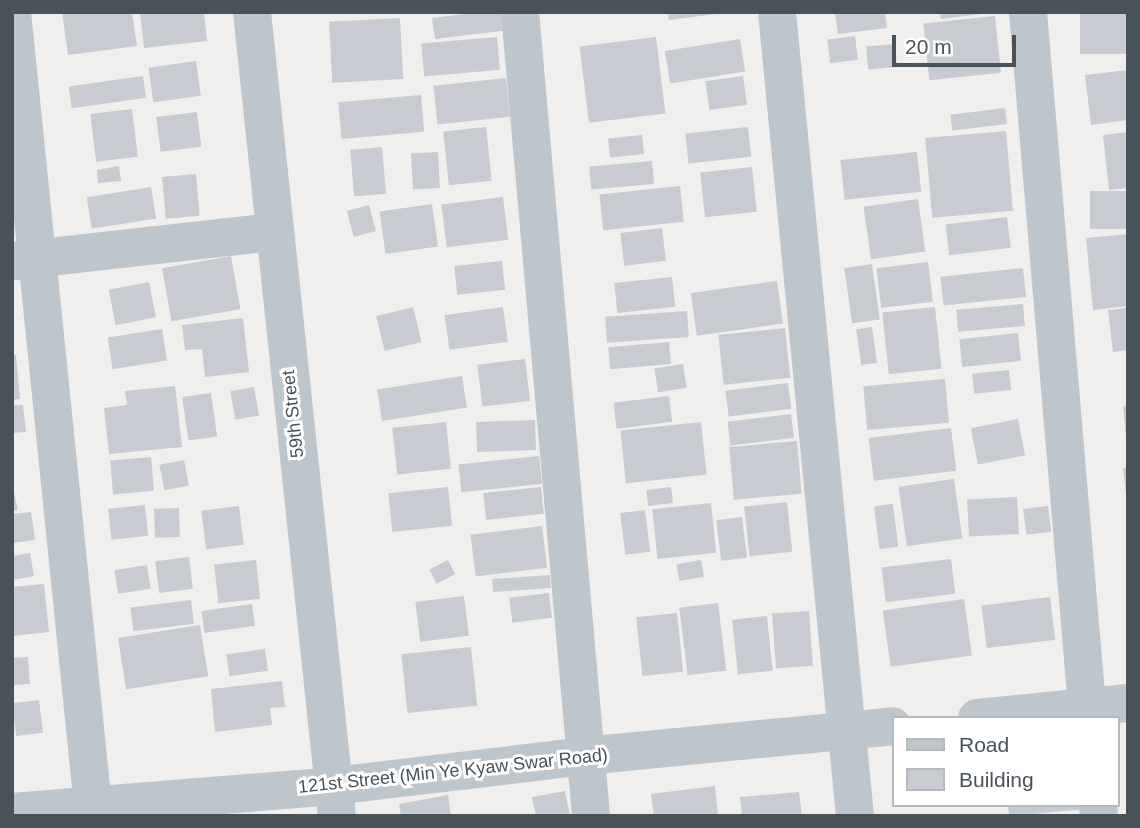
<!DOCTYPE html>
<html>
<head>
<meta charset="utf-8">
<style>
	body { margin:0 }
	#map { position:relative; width:1140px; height:828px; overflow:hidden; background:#f1eeee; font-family:Arial,sans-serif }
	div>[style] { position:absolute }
	.building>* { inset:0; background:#c8cbd1; transform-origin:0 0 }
	.minor>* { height:38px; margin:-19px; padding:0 19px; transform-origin:19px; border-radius:19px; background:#bdc6cd }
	span { translate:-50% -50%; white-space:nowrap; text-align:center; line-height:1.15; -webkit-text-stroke:6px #fff; paint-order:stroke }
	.street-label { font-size:18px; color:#47525b }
	.frame { position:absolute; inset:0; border:14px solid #47525b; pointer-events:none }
	.legend { position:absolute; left:892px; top:716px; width:228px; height:91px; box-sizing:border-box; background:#fff; border:2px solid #b5babd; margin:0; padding:9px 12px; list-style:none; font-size:21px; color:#47525b }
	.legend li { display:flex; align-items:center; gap:14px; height:35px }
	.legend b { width:35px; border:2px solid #b5babd }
	.scale { position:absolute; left:892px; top:35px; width:124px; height:32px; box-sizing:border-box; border:4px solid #47525b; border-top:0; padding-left:9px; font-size:21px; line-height:24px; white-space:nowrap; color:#47525b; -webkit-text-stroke:5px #fff; paint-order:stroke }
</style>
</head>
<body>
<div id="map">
	<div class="building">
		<div style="clip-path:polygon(62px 12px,132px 12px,137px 46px,68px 55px)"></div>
		<div style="clip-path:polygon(140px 12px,204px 12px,207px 41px,144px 48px)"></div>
		<div style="clip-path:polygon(481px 12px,507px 12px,509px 30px,435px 39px,432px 18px)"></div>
		<div style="clip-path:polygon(668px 12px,716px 12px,716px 14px,669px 20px)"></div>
		<div style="clip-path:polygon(835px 12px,885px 12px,887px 28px,838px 34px)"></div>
		<div style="clip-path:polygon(940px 12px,981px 12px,981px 14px,941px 19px)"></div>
		<div style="left:1128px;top:12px;width:42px;height:48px;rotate:90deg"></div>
		<div style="left:995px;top:16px;width:57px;height:72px;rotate:84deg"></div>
		<div style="left:400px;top:18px;width:61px;height:71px;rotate:87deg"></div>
		<div style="left:855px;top:36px;width:24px;height:28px;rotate:83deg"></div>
		<div style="left:497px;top:37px;width:33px;height:76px;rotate:85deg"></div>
		<div style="left:656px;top:37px;width:77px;height:77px;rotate:83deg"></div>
		<div style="left:740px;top:39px;width:33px;height:76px;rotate:81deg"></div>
		<div style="left:895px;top:44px;width:23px;height:29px;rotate:85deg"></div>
		<div style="left:196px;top:61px;width:35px;height:48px;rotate:82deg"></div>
		<div style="clip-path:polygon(1128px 70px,1128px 120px,1091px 125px,1085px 75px)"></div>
		<div style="left:143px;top:76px;width:22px;height:75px;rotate:82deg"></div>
		<div style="left:743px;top:76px;width:29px;height:38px;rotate:82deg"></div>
		<div style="left:506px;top:78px;width:39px;height:73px;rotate:84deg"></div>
		<div style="left:421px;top:95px;width:37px;height:83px;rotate:85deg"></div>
		<div style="left:1005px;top:108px;width:16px;height:55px;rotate:83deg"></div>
		<div style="left:132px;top:109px;width:48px;height:42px;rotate:83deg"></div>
		<div style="left:197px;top:112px;width:35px;height:41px;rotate:83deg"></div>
		<div style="left:486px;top:127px;width:54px;height:43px;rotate:84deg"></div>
		<div style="left:748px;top:127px;width:30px;height:63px;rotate:84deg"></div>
		<div style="left:1006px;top:131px;width:80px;height:81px;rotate:85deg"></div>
		<div style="clip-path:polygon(1128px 132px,1128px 188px,1109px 190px,1103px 135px)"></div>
		<div style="left:642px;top:135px;width:19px;height:34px;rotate:84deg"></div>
		<div style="left:382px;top:147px;width:47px;height:32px;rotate:85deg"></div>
		<div style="left:438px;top:152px;width:36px;height:27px;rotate:87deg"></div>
		<div style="left:917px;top:152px;width:40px;height:77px;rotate:84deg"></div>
		<div style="left:652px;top:161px;width:23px;height:63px;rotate:85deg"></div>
		<div style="clip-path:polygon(119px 166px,121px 181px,98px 183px,97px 170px)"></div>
		<div style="left:752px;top:167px;width:45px;height:52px;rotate:84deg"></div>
		<div style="left:196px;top:174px;width:42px;height:34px;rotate:85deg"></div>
		<div style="left:680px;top:186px;width:36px;height:81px;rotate:84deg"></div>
		<div style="left:151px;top:187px;width:32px;height:65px;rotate:81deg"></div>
		<div style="left:1128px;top:191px;width:38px;height:38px;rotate:90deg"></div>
		<div style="left:503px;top:197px;width:43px;height:62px;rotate:83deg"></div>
		<div style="left:918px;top:199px;width:53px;height:55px;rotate:82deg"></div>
		<div style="left:432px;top:204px;width:43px;height:53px;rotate:82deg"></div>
		<div style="left:369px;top:205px;width:27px;height:23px;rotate:75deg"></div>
		<div style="left:1007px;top:217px;width:31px;height:62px;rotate:83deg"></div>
		<div style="left:662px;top:228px;width:33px;height:42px;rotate:83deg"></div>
		<div style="clip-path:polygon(1128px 234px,1128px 306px,1093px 310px,1086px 238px)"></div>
		<div style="left:231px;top:256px;width:54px;height:70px;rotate:80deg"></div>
		<div style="left:502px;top:261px;width:29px;height:48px;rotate:84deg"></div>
		<div style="left:928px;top:262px;width:40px;height:52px;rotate:83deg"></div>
		<div style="left:872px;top:264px;width:56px;height:28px;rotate:82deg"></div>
		<div style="left:1023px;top:268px;width:29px;height:83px;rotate:84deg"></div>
		<div style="left:672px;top:277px;width:30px;height:58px;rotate:84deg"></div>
		<div style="left:777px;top:281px;width:43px;height:87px;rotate:82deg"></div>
		<div style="left:149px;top:282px;width:36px;height:41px;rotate:79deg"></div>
		<div style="left:1023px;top:304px;width:22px;height:67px;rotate:85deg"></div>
		<div style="left:413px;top:307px;width:36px;height:38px;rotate:76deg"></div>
		<div style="left:503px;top:307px;width:35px;height:59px;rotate:82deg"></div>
		<div style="left:935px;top:307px;width:62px;height:53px;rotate:84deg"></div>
		<div style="clip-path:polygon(1128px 308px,1128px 350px,1113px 352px,1108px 310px)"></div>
		<div style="left:687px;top:311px;width:26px;height:82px;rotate:86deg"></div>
		<div style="clip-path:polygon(243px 318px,249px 372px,205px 377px,202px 349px,185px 350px,182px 325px)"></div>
		<div style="left:872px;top:327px;width:36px;height:16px;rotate:82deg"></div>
		<div style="left:785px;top:328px;width:50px;height:67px;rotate:84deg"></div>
		<div style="left:162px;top:329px;width:32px;height:55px;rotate:81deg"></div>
		<div style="left:1018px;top:333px;width:28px;height:59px;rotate:84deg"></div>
		<div style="left:669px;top:342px;width:22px;height:61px;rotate:85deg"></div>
		<div style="clip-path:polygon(12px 355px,16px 355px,20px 399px,12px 400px)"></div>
		<div style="left:525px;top:359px;width:42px;height:48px;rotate:83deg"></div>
		<div style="left:683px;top:364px;width:24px;height:29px;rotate:81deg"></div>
		<div style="left:1009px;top:370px;width:20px;height:37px;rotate:84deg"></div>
		<div style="left:462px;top:376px;width:32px;height:86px;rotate:81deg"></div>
		<div style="left:945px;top:379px;width:44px;height:82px;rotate:85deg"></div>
		<div style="left:788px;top:383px;width:26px;height:63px;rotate:83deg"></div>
		<div style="clip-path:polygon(175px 386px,182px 447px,109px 454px,104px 408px,127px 405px,125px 391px)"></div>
		<div style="left:254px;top:387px;width:29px;height:24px;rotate:80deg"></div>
		<div style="left:211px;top:393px;width:44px;height:29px;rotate:82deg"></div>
		<div style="left:669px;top:396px;width:26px;height:56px;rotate:83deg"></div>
		<div style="clip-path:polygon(12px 405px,23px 405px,26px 432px,12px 433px)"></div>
		<div style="clip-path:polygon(1123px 406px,1128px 406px,1128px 439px,1126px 439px)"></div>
		<div style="left:791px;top:414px;width:24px;height:64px;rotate:83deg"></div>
		<div style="left:1018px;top:419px;width:37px;height:48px;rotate:79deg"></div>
		<div style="left:535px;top:420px;width:30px;height:59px;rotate:88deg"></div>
		<div style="left:446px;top:422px;width:47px;height:54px;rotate:84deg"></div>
		<div style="left:701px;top:422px;width:53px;height:81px;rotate:84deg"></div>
		<div style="left:951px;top:428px;width:43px;height:83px;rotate:83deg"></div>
		<div style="left:797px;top:441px;width:53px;height:68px;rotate:85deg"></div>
		<div style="left:539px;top:456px;width:28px;height:81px;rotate:84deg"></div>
		<div style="left:151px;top:457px;width:34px;height:41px;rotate:85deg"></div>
		<div style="left:184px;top:460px;width:26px;height:25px;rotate:79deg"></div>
		<div style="clip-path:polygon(1123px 468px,1128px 468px,1128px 494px,1126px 495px)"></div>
		<div style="left:954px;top:479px;width:60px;height:56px;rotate:82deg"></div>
		<div style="left:448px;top:487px;width:39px;height:60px;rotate:84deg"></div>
		<div style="left:541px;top:487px;width:27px;height:58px;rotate:84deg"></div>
		<div style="left:671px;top:487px;width:16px;height:25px;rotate:83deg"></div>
		<div style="clip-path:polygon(13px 488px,18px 510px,12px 511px,12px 489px)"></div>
		<div style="left:1017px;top:497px;width:37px;height:50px;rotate:87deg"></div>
		<div style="left:787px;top:502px;width:50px;height:43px;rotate:84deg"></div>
		<div style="left:711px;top:503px;width:50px;height:59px;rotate:84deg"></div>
		<div style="left:893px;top:504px;width:43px;height:19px;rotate:83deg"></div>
		<div style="left:145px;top:505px;width:31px;height:37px;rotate:84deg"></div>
		<div style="left:239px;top:506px;width:39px;height:38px;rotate:83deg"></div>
		<div style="left:1048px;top:506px;width:26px;height:25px;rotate:83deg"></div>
		<div style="left:179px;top:508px;width:29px;height:25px;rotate:88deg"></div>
		<div style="left:645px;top:510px;width:42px;height:25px;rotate:83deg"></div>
		<div style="clip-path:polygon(31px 512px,35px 540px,12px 543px,12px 514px)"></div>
		<div style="left:742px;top:517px;width:41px;height:26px;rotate:83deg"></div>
		<div style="left:542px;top:526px;width:42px;height:72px;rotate:83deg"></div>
		<div style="clip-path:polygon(30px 553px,34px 576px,12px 580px,12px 556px)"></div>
		<div style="left:189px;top:557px;width:32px;height:34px;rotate:83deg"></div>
		<div style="left:951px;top:559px;width:35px;height:70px;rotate:83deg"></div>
		<div style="left:256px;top:560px;width:39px;height:42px;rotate:84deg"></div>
		<div style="left:448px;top:560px;width:16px;height:21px;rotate:63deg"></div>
		<div style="left:701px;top:560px;width:17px;height:25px;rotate:80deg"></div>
		<div style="left:147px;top:565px;width:24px;height:33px;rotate:81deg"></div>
		<div style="left:550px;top:575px;width:13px;height:58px;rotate:86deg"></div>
		<div style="clip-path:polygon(44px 584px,49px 632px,12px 636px,12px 587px)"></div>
		<div style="left:549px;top:593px;width:25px;height:40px;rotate:83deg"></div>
		<div style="left:464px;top:596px;width:40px;height:49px;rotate:83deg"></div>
		<div style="left:1050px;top:597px;width:43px;height:69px;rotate:83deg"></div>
		<div style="left:964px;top:599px;width:57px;height:82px;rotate:82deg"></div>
		<div style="left:191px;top:600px;width:24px;height:61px;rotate:83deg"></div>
		<div style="left:718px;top:603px;width:68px;height:39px;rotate:83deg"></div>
		<div style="left:252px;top:604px;width:22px;height:51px;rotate:82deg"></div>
		<div style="left:809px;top:611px;width:55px;height:37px;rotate:86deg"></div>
		<div style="left:677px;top:613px;width:59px;height:41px;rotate:84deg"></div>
		<div style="left:767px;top:616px;width:55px;height:35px;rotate:84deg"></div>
		<div style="left:200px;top:625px;width:52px;height:83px;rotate:81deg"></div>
		<div style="left:471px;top:647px;width:59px;height:70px;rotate:84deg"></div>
		<div style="left:265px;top:649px;width:22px;height:39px;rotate:82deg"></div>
		<div style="left:28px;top:657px;width:27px;height:16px;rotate:86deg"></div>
		<div style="clip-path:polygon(282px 681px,285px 707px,270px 708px,272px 725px,215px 732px,211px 689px)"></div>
		<div style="left:39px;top:700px;width:33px;height:27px;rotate:83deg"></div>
		<div style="clip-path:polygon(715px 786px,718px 816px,654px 816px,651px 794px)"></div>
		<div style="clip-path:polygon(565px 791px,570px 816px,536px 816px,532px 797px)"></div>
		<div style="clip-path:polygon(799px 792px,802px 816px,742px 816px,740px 797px)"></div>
		<div style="clip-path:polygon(448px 795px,451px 816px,401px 816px,399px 804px)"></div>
		<div style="clip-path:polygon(1008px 805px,1088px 805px,1088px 809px,1009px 816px)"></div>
	</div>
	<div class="minor">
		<div style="left:12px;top:12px;width:808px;rotate:84.18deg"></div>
		<div style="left:252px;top:12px;width:808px;rotate:83.97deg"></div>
		<div style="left:520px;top:12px;width:807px;rotate:84.95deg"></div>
		<div style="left:777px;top:12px;width:808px;rotate:84.46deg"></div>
		<div style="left:1028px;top:12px;width:709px;rotate:85.14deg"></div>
		<div style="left:14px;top:261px;width:261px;rotate:-6.4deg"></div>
		<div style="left:977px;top:718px;width:152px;rotate:-5.7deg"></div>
		<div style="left:1098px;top:805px;width:11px;rotate:85deg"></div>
		<div style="left:12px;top:812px;width:323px;rotate:-4.6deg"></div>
		<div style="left:334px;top:786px;width:252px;rotate:-6.8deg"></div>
		<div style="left:584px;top:756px;width:310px;rotate:-5.5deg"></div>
	</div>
	<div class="street-label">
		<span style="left:293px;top:414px;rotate:-96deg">59th Street</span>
		<span style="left:453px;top:771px;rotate:-6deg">121st Street (Min Ye Kyaw Swar Road)</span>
	</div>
	<div class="frame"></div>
	<ul class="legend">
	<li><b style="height:9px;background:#bdc6cd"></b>Road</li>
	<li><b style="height:19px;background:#c8cbd1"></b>Building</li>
	</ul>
	<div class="scale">20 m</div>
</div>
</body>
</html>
